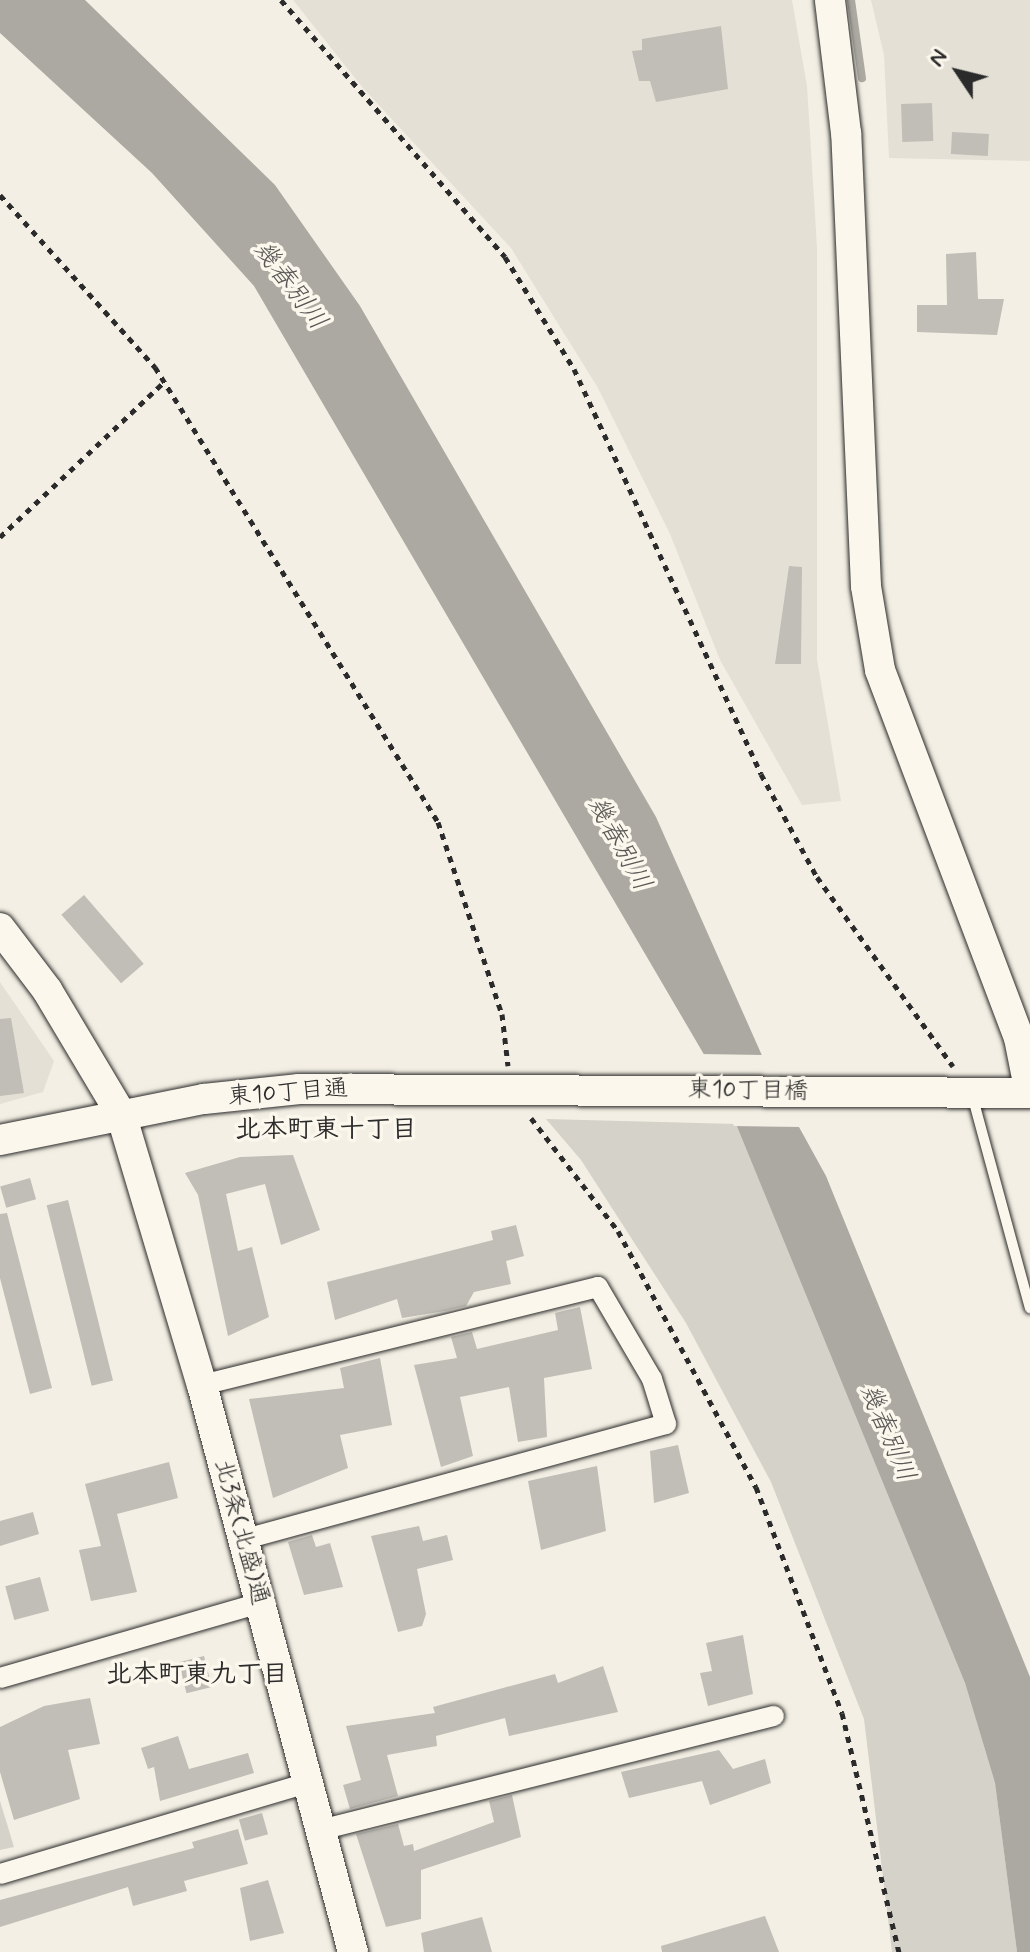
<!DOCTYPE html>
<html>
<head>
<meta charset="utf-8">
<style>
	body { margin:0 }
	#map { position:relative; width:1030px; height:1952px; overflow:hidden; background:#f3efe4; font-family:Mynerve,"Klee One",sans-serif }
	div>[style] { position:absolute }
	.built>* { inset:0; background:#e4e0d6 }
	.green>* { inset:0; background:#d5d2c9 }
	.water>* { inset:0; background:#aca9a2 }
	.pier>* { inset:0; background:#f3efe4 }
	.stream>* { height:8px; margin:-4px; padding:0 4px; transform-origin:4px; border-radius:4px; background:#aca9a2 }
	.building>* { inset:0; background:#c0beb6; transform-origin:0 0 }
	.path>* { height:5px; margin-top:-2.5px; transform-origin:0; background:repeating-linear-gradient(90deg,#2b2b2b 0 6px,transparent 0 12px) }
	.roads { filter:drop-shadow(0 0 2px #2b2b2b) drop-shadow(0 0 2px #2b2b2b) }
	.lane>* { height:10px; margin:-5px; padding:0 5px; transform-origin:5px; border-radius:5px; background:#fbf7ec }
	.street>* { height:20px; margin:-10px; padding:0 10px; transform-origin:10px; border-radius:10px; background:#fbf7ec }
	.secondary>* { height:30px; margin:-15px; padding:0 15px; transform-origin:15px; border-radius:15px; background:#fbf7ec }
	span { translate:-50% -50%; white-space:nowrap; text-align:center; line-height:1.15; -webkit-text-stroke:7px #fbf7ec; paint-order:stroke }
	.street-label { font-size:24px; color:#2b2b2b }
	.water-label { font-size:26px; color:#585755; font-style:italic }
	.neighbourhood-label { font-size:26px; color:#2b2b2b; font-weight:700 }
	.north { position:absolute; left:918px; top:32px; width:80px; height:80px; -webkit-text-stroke:6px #fbf7ec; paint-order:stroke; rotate:305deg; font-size:22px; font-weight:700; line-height:32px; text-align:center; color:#2b2b2b }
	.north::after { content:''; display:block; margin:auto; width:28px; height:36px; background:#2b2b2b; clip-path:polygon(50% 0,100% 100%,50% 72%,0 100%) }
</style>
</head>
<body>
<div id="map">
	<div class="built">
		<div style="clip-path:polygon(293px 0,792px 0,807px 86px,817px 247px,817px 659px,841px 801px,802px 805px,720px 660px,670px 534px,598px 388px,511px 248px,363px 88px)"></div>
		<div style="clip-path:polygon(871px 0,1030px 0,1030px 161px,889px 158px,884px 55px)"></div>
		<div style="clip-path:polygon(0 982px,54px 1061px,43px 1092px,0 1104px)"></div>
	</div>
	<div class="green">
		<div style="clip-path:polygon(546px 1119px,737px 1124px,965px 1683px,995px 1783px,1017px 1952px,892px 1952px,864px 1719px,771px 1482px,686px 1323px,581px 1160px)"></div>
		<div style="clip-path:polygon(0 1801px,14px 1847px,0 1850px)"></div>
	</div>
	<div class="water">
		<div style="clip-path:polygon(0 0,85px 0,275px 185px,360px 306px,656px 817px,772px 1078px,826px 1176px,1030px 1677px,1030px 1952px,1017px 1952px,995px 1783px,965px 1683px,716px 1075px,254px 286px,152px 173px,0 33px)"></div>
	</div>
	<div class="pier">
		<div style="clip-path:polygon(699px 1054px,766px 1055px,803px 1127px,734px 1126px)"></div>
	</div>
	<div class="stream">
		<div style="left:851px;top:0;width:79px;rotate:82deg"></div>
	</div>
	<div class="building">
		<div style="clip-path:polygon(721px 26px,728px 89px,656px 102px,650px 81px,639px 81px,632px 51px,642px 50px,642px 39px)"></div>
		<div style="left:932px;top:103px;width:38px;height:31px;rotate:88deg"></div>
		<div style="left:952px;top:132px;width:37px;height:22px;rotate:3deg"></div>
		<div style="clip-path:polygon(976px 252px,978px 299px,1004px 299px,997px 335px,917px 332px,917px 305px,947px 305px,946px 254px)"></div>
		<div style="clip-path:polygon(789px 566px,802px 567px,801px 664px,775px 664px)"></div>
		<div style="left:84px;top:895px;width:91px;height:30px;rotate:49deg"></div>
		<div style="clip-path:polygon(11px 1018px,24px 1093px,0 1096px,0 1019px)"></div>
		<div style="clip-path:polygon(293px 1155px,320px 1230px,281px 1245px,265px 1184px,226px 1194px,238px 1251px,252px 1247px,269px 1317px,228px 1336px,198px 1195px,185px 1173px,240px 1157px)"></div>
		<div style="left:30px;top:1178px;width:22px;height:31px;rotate:74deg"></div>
		<div style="left:68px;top:1200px;width:186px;height:22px;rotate:76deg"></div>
		<div style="clip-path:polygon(7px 1213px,52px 1388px,30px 1394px,0 1278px,0 1214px)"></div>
		<div style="clip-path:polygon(516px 1225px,524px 1256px,506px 1261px,511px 1284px,474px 1292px,466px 1306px,445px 1311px,402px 1318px,397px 1299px,335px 1320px,327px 1282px,493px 1240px,491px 1231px)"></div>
		<div style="clip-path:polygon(580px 1307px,592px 1369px,544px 1378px,547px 1437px,518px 1442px,509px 1387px,460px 1397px,473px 1456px,441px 1467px,414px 1365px,457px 1358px,451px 1337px,472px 1332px,477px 1349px,558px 1330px,555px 1313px)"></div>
		<div style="clip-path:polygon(380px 1358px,392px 1425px,340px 1435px,348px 1468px,273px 1498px,249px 1399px,344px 1388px,340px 1368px)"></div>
		<div style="clip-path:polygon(678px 1445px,689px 1493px,654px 1503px,650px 1451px)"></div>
		<div style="clip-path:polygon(169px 1462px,178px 1498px,117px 1514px,137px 1592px,91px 1601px,79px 1550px,101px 1546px,85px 1484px)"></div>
		<div style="clip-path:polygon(597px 1466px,606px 1531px,541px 1550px,528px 1481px)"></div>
		<div style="clip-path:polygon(33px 1512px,39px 1534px,0 1546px,0 1521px)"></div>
		<div style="clip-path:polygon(419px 1526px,423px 1541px,447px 1535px,453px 1560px,417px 1569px,426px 1614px,422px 1626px,398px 1632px,371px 1536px)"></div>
		<div style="clip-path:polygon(312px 1535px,316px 1547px,330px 1543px,343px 1587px,304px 1595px,288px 1542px)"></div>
		<div style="left:40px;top:1577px;width:35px;height:36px;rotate:75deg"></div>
		<div style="clip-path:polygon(743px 1635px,753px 1694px,708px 1706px,700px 1673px,712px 1671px,706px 1643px)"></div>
		<div style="left:204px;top:1656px;width:32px;height:26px;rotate:76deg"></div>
		<div style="clip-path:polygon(603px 1666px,618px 1712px,509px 1736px,505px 1718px,436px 1736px,437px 1746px,387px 1755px,398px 1796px,350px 1809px,343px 1785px,361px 1780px,346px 1726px,435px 1713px,433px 1707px,503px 1688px,555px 1674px,558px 1683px)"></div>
		<div style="clip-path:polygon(90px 1698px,100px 1744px,68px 1750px,80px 1799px,14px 1820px,0 1772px,0 1727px,44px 1706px)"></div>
		<div style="clip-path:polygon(178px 1736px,189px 1769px,248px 1753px,254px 1773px,160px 1801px,154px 1767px,148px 1769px,141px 1748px)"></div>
		<div style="clip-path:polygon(719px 1750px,733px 1769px,765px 1759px,771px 1783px,710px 1805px,702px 1781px,629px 1798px,621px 1772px)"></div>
		<div style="clip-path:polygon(512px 1795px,521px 1837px,421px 1870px,421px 1919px,386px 1927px,356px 1834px,398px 1824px,404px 1846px,413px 1844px,414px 1851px,494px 1822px,489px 1801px)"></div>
		<div style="left:262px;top:1813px;width:22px;height:24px;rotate:74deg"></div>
		<div style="clip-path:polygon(238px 1829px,248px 1864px,184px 1881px,187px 1891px,133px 1906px,128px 1887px,0 1927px,0 1900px,194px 1848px,192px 1842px)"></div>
		<div style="clip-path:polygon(268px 1880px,284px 1933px,250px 1941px,240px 1888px)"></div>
		<div style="clip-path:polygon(765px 1916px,779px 1952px,662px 1952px,661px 1946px)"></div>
		<div style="clip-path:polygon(482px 1917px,492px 1952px,424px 1952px,421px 1933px)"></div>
	</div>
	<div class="path">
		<div style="left:281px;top:0;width:341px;rotate:48.9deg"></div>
		<div style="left:505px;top:257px;width:132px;rotate:58.4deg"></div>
		<div style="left:574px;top:369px;width:446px;rotate:65.2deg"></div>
		<div style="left:761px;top:774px;width:117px;rotate:61.5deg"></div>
		<div style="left:817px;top:877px;width:233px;rotate:54.3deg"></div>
		<div style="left:0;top:195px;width:232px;rotate:48deg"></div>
		<div style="left:155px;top:367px;width:536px;rotate:58.12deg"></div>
		<div style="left:438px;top:822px;width:202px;rotate:71.6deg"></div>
		<div style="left:502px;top:1014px;width:52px;rotate:83.4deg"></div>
		<div style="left:0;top:537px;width:226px;rotate:-43.4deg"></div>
		<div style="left:531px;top:1118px;width:143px;rotate:52.4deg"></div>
		<div style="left:618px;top:1231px;width:291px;rotate:61.7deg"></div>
		<div style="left:756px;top:1487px;width:242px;rotate:69.2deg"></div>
		<div style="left:842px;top:1713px;width:246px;rotate:76.6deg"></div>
	</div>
	<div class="roads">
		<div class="lane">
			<div style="left:972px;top:1095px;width:221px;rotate:74.8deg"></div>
		</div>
		<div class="street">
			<div style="left:202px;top:1385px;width:408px;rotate:-13.9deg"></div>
			<div style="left:598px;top:1287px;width:107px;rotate:59.6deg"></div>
			<div style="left:652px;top:1379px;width:47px;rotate:72.7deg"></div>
			<div style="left:666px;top:1424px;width:439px;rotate:164.7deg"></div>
			<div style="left:0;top:1678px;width:271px;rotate:-16.1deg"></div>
			<div style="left:320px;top:1830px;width:468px;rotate:-14.1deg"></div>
			<div style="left:0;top:1874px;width:321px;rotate:-16.5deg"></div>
		</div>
		<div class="secondary">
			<div style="left:0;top:928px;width:78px;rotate:52.8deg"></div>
			<div style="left:47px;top:990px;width:144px;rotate:59.2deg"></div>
			<div style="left:121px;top:1114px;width:283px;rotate:73.4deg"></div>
			<div style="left:202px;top:1385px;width:587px;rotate:75.09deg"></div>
			<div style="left:0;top:1140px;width:208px;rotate:-11.4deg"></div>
			<div style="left:204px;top:1099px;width:96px;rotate:-6deg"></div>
			<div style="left:299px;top:1089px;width:731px;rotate:0.31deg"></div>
			<div style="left:1030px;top:1093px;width:56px;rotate:-101.3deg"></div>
			<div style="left:1019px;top:1038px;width:393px;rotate:-110.7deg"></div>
			<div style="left:880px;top:670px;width:85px;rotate:-99.5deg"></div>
			<div style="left:866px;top:586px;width:453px;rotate:-92.5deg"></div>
			<div style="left:846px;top:133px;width:134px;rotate:-96.9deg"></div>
		</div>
	</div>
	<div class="street-label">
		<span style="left:748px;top:1091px;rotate:1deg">東10丁目橋</span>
		<span style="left:288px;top:1093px;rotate:-4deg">東10丁目通</span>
		<span style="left:241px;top:1532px;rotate:75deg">北3条(北盛)通</span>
	</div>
	<div class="water-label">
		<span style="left:289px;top:286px;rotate:53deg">幾春別川</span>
		<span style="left:618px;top:844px;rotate:61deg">幾春別川</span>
		<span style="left:886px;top:1433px;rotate:67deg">幾春別川</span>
	</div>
	<div class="neighbourhood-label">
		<span style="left:326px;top:1131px">北本町東十丁目</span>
		<span style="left:197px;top:1676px">北本町東九丁目</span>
	</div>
	<div class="north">N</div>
</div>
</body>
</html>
